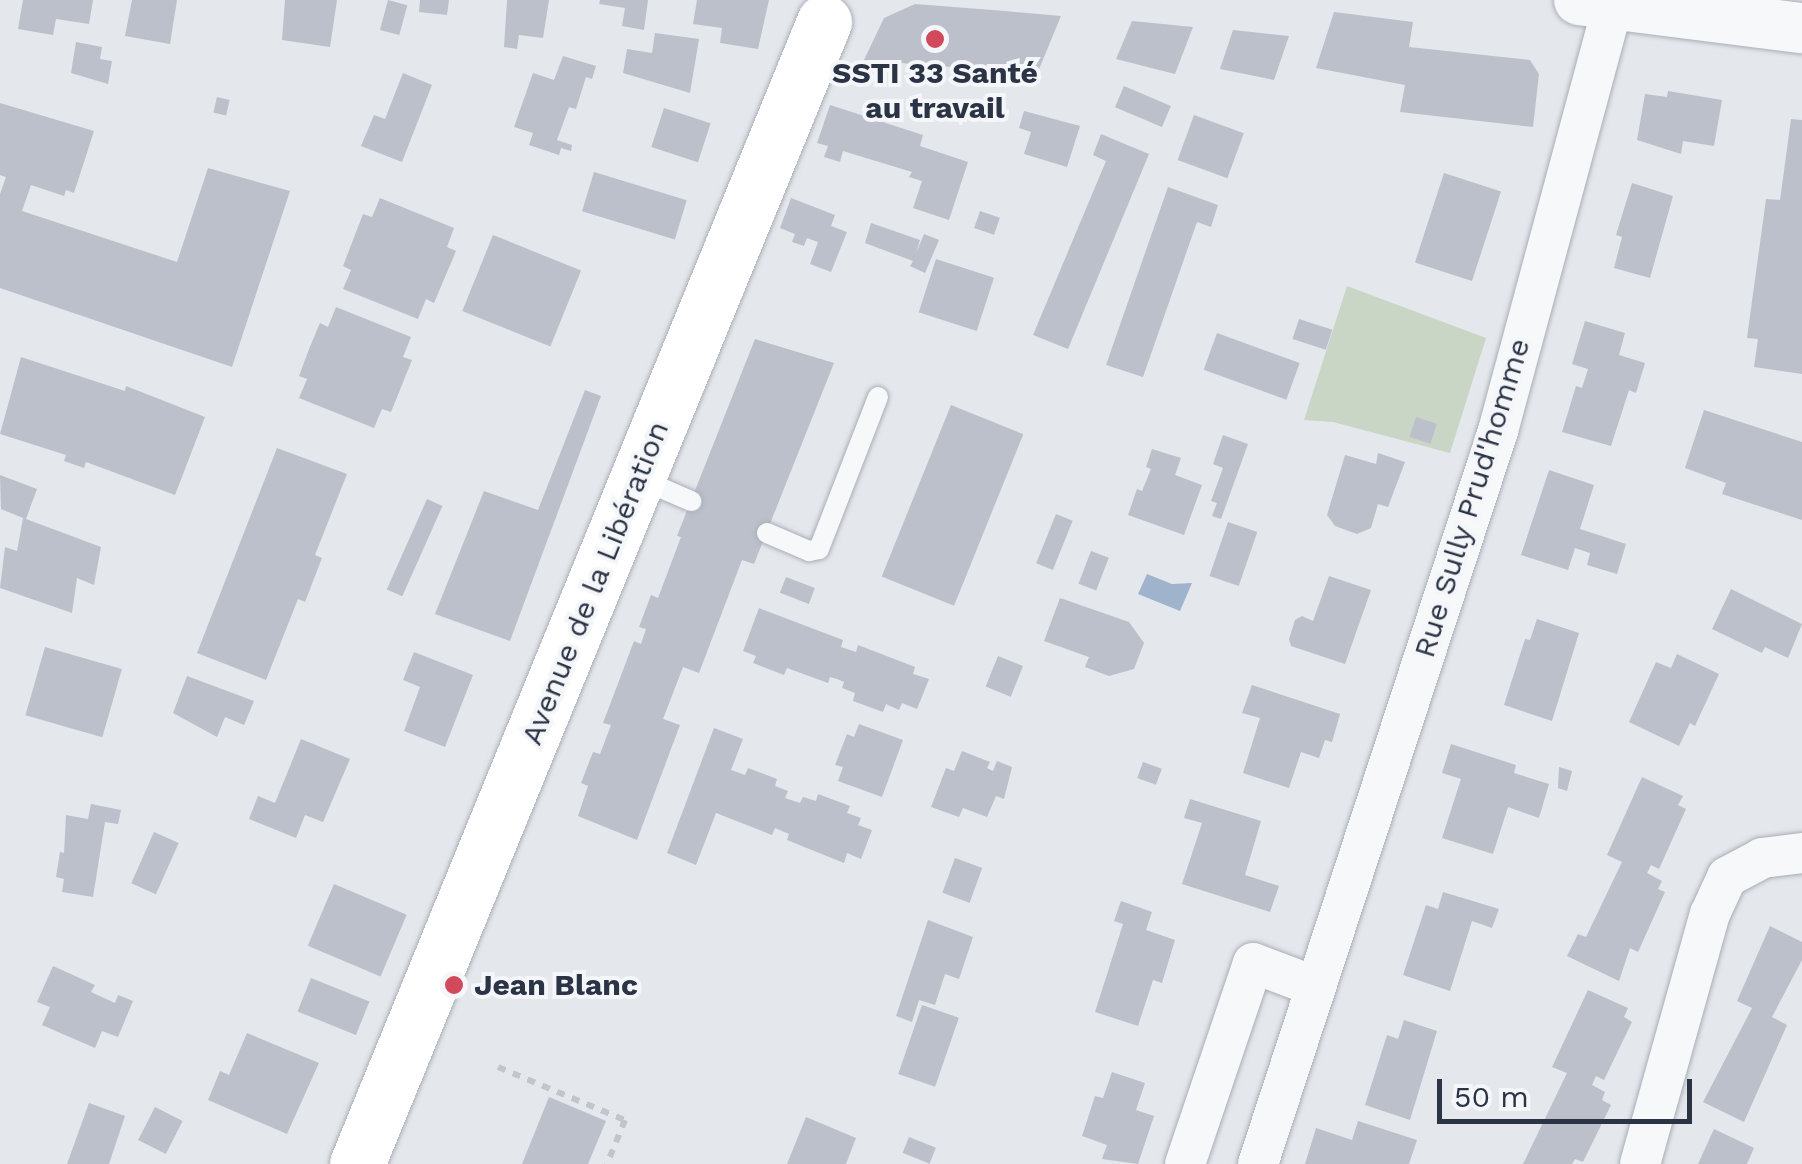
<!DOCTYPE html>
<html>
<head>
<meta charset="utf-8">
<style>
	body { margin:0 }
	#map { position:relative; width:1802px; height:1164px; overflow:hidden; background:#e4e7ec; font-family:"Work Sans",sans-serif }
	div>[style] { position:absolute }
	.green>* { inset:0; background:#c9d6c5 }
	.water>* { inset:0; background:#9fb4cc }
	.building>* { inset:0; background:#bbc0ca; transform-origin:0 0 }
	.path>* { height:6px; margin-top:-3px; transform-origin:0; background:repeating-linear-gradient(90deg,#c2c5cb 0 8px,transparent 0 16px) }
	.roads { filter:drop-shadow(0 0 2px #a9aeb7) drop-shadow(0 0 2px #a9aeb7) }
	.service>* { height:20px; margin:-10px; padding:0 10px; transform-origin:10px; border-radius:10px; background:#f7f8fa }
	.minor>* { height:40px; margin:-20px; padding:0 20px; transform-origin:20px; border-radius:20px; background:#f7f8fa }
	.tertiary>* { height:50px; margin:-25px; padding:0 25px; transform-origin:25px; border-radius:25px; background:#f7f8fa }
	.secondary>* { height:55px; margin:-27.5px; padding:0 27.5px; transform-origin:27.5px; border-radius:27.5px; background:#fff }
	.dots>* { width:28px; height:28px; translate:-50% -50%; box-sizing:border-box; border:5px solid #f4f6f9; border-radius:50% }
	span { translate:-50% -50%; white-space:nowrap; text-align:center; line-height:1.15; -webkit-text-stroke:8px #f4f6f9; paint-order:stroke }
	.poi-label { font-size:30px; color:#2b3445; font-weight:700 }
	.left { translate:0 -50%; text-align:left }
	.street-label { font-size:30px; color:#2b3445 }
	.scale { position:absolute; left:1437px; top:1079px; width:255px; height:45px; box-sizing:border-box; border:5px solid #2b3445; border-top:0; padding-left:12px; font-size:30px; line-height:35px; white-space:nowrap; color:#2b3445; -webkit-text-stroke:8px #f4f6f9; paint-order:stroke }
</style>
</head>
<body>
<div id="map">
	<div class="green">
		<div style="clip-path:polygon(1347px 286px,1486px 338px,1450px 453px,1333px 422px,1304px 420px)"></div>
	</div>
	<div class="water">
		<div style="clip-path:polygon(1147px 574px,1172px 584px,1192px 583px,1180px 611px,1138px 594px)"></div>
	</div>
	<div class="building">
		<div style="clip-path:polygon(23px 0,93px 0,89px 24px,56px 19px,53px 35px,18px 29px)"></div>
		<div style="clip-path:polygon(132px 0,177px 0,170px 44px,125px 36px)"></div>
		<div style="clip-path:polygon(285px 0,337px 0,330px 47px,282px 40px)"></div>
		<div style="left:388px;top:0;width:20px;height:31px;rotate:15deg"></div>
		<div style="clip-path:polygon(420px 0,449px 0,447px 15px,419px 12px)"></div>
		<div style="clip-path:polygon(507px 0,549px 0,543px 38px,519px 35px,517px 49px,504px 47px)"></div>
		<div style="clip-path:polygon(600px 0,648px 0,644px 30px,622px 26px,625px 8px,599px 4px)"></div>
		<div style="clip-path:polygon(697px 0,769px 0,758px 49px,720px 43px,722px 28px,693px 24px)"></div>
		<div style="clip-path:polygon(915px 4px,1005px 11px,1061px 16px,1037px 74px,864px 60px,884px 18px)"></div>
		<div style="clip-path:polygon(1334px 12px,1413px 22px,1409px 47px,1530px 60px,1539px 74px,1533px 127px,1400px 112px,1405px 85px,1316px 68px)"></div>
		<div style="clip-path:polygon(1132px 21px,1193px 27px,1175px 74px,1116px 59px)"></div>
		<div style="clip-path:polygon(1233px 30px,1289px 36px,1274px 80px,1220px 69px)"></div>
		<div style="clip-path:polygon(655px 33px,699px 39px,690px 93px,623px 73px,627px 49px,652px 53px)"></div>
		<div style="clip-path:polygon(76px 42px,102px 47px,100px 59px,112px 61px,108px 84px,71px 73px)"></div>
		<div style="clip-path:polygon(563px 56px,596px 66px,592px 79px,586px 77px,576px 109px,569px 107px,557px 140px,572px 145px,571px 151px,561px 148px,559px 155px,529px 145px,533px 133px,514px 127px,533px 73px,554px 80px)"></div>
		<div style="clip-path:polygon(403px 73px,432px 85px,402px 162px,361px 146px,374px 115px,385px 119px)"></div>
		<div style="left:1124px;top:86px;width:51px;height:23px;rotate:23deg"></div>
		<div style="clip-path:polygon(1668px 91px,1722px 100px,1714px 146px,1683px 141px,1681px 154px,1637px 140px,1645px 94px,1667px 97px)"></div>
		<div style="left:217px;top:97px;width:13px;height:16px;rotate:13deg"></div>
		<div style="clip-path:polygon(0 103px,94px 131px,74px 193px,66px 190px,64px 196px,31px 185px,22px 211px,177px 262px,208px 168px,290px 191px,232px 367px,0 288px,0 194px,6px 177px,0 175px)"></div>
		<div style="clip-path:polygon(830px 105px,923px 135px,920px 146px,968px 162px,949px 220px,913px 208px,922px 181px,909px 177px,912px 172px,843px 151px,840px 162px,824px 157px,828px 146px,817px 143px)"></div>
		<div style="left:664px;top:108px;width:49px;height:41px;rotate:18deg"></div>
		<div style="clip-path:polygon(1024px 111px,1080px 126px,1067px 167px,1024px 154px,1031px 132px,1019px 128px)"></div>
		<div style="left:1194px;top:115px;width:53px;height:48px;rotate:20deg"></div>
		<div style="clip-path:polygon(1791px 119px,1802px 120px,1802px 374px,1754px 367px,1758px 339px,1747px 338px,1766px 199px,1780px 200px)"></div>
		<div style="clip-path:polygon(1101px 134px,1149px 154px,1068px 349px,1033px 335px,1106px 161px,1093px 155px)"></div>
		<div style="left:594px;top:172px;width:97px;height:41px;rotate:17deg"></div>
		<div style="left:1444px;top:173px;width:60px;height:94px;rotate:18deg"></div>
		<div style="clip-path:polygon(1632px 183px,1673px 196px,1650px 278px,1614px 268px,1622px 237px,1616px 235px)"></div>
		<div style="clip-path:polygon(1168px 187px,1218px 205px,1211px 227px,1197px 222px,1143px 377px,1106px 365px)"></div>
		<div style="clip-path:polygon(380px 198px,454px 228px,447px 247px,456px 251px,434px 303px,426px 299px,418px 319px,343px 289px,351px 270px,343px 266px,363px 214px,372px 217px)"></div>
		<div style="clip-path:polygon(791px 198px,835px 215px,831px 226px,847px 232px,831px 272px,810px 264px,818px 242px,807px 238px,804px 246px,792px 242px,795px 234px,780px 228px)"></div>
		<div style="left:980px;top:211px;width:21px;height:18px;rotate:19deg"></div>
		<div style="clip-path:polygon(871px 223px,920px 240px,916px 253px,924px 234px,939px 240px,925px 273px,910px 266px,913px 261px,865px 243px)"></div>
		<div style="left:493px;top:235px;width:95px;height:82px;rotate:22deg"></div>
		<div style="left:936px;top:259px;width:61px;height:56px;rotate:18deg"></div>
		<div style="clip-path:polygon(336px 307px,411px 337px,403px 357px,412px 360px,391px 412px,382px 409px,374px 428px,299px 398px,307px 379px,299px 376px,309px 349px,320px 323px,328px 327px)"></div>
		<div style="left:1299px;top:319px;width:35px;height:21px;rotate:18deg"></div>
		<div style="clip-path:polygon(1585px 321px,1625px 333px,1619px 355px,1645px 363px,1636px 393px,1629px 390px,1611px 446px,1562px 432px,1576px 386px,1582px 388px,1588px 369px,1572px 364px)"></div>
		<div style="left:1217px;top:333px;width:88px;height:39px;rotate:20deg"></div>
		<div style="clip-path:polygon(755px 339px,834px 363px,754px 564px,742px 560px,699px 673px,683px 667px,663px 719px,680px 725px,637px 840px,578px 816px,588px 786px,581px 783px,593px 752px,600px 754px,611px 725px,603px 723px,634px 641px,641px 644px,646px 629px,639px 627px,651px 595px,658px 598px,681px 537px,677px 536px)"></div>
		<div style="clip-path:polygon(21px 357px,125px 391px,126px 386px,205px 417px,175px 495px,86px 462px,84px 468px,64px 461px,66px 455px,0 434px)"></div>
		<div style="clip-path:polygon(585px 390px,601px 396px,510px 641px,435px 614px,484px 491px,538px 510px)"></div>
		<div style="left:951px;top:405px;width:78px;height:185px;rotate:22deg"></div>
		<div style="clip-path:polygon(1704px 410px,1802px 442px,1802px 520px,1722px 494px,1726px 483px,1685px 468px)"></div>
		<div style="left:1416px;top:417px;width:22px;height:21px;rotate:18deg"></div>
		<div style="clip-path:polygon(1223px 435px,1248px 444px,1221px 519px,1212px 516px,1217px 503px,1211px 501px,1223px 468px,1213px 464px)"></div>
		<div style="clip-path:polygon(277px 448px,347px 474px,315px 555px,322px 558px,305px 602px,298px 599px,266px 680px,197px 653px)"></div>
		<div style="clip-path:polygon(1152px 449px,1181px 458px,1175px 475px,1202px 485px,1184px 535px,1128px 515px,1137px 489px,1142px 491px,1151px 469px,1146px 467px)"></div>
		<div style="clip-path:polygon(1378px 453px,1405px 462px,1388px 507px,1378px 504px,1371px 528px,1357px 534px,1335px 526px,1327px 515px,1345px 455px,1376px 464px)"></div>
		<div style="clip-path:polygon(1549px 470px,1594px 485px,1580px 529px,1626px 544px,1617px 574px,1587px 565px,1590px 553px,1575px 548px,1568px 570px,1521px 555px)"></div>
		<div style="clip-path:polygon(0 475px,37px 489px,26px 519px,101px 547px,94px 585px,77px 578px,72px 613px,0 588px,5px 547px,17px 551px,23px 518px,1px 509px)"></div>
		<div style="left:427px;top:499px;width:17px;height:99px;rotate:24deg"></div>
		<div style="left:1056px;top:514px;width:18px;height:53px;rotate:22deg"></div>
		<div style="left:1228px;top:522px;width:31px;height:57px;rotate:19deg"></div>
		<div style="left:1091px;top:551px;width:19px;height:35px;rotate:21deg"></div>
		<div style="clip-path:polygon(1329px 576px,1371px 590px,1345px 664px,1291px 646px,1289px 639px,1295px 620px,1302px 616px,1313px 621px)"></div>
		<div style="left:786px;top:577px;width:31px;height:17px;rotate:21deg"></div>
		<div style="clip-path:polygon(1731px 589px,1802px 624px,1788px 658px,1765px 647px,1762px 653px,1712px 629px)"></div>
		<div style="clip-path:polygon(1060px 598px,1129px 622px,1144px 643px,1134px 669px,1109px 676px,1085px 667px,1089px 657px,1044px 641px)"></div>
		<div style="clip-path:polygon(759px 608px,843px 640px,841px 647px,856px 652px,858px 645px,915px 667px,913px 674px,929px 679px,917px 709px,902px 703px,899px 710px,886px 704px,883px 712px,853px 701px,855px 693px,842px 688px,844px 682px,837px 679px,830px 677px,828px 683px,787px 668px,784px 675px,753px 663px,756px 656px,743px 651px)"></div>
		<div style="clip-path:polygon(1537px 619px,1579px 633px,1552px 721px,1504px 705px,1525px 639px,1530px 640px)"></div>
		<div style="left:45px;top:647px;width:80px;height:71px;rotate:16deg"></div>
		<div style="clip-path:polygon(414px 652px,473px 675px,445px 747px,404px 731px,420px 687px,403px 680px)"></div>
		<div style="clip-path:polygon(1677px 654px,1719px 674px,1695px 726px,1690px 723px,1679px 746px,1629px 722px,1656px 662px,1671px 668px)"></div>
		<div style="left:998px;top:656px;width:27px;height:33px;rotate:22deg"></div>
		<div style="clip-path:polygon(187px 676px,254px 701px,244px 725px,225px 717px,217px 737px,173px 713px)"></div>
		<div style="clip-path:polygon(1252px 685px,1340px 714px,1332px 742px,1325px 740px,1319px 758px,1301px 752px,1289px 788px,1243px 773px,1260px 718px,1242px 713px)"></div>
		<div style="clip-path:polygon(859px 724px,903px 740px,882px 797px,838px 781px,843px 767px,835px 765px,847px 734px,854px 737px)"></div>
		<div style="clip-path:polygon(714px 728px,743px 739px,731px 770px,745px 775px,748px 768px,777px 779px,775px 786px,788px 791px,785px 798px,800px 803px,803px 797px,816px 801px,818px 794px,850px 806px,847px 813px,861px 818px,858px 825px,872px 830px,861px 859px,847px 853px,844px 863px,787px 840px,789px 834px,775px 828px,772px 835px,716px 813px,696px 865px,667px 853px)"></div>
		<div style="clip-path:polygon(301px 739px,350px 759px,323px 822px,305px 815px,296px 838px,249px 819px,258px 796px,275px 803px)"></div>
		<div style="clip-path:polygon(1451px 744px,1516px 765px,1514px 773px,1549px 784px,1539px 818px,1508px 807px,1493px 854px,1442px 838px,1461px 779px,1442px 773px)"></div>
		<div style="clip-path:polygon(962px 751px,990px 762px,987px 768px,993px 771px,997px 761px,1012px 767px,1004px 799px,996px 796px,987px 817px,963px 808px,959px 817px,931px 807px,946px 768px,954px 771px)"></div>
		<div style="left:1143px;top:762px;width:20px;height:17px;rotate:20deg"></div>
		<div style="clip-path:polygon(1559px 767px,1572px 771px,1567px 791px,1558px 788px)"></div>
		<div style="clip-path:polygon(1642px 777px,1683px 796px,1678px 805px,1686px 809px,1659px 869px,1651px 865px,1647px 873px,1662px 881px,1658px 889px,1665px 892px,1638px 952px,1630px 948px,1619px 981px,1567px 956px,1578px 934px,1586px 937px,1622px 862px,1607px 855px)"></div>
		<div style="clip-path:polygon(1190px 799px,1261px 821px,1245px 875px,1279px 886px,1270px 912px,1182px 884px,1202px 823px,1184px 818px)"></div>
		<div style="clip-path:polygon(91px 804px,121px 810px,118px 824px,105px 822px,93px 897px,62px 892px,64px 879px,56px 877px,60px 852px,64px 853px,66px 815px,88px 819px)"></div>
		<div style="left:154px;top:832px;width:27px;height:56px;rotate:24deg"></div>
		<div style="left:955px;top:858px;width:29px;height:37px;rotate:20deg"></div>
		<div style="left:334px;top:884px;width:79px;height:67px;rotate:23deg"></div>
		<div style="clip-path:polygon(1443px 892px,1499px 909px,1492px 928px,1472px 921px,1450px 991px,1403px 975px,1426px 905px,1438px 909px)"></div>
		<div style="clip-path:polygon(1121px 901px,1152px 912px,1146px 930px,1175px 940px,1162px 983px,1153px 980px,1138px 1026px,1095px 1012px,1123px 924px,1114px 921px)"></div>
		<div style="clip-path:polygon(928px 920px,973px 937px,959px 979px,945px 974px,935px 1005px,919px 1000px,912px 1022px,896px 1016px)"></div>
		<div style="clip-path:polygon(1770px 926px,1802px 942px,1802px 960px,1772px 1017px,1787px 1025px,1744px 1122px,1703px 1102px,1752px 1008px,1737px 1001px)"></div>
		<div style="clip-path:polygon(53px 966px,95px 985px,91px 992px,115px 1003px,118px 995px,133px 1001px,118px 1037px,102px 1031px,95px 1048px,42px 1025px,50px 1007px,37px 1002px)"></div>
		<div style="left:311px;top:978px;width:63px;height:36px;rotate:22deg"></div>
		<div style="clip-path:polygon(1588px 990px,1628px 1008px,1624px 1017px,1632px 1022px,1604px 1080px,1596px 1076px,1592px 1085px,1605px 1092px,1602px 1100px,1611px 1105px,1583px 1162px,1575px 1159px,1572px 1164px,1523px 1164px,1567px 1073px,1552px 1067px)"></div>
		<div style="left:922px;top:1005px;width:39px;height:73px;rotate:19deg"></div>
		<div style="clip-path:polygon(1404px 1020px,1437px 1031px,1410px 1120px,1365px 1105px,1387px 1035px,1398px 1039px)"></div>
		<div style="clip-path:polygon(247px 1033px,319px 1063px,287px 1134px,208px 1100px,220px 1071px,229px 1075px)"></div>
		<div style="clip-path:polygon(1112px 1072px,1145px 1083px,1136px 1110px,1154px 1116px,1138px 1164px,1102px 1159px,1107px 1145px,1082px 1136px,1095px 1096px,1103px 1098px)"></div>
		<div style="clip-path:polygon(549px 1097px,606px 1121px,588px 1164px,522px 1164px)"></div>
		<div style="clip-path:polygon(89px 1103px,125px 1116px,109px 1164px,67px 1164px)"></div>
		<div style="left:155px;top:1107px;width:31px;height:37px;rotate:27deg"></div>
		<div style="clip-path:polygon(806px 1117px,856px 1138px,846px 1164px,787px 1164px)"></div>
		<div style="clip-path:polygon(1358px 1121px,1417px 1140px,1409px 1164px,1305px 1164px,1316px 1128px,1352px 1140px)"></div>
		<div style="clip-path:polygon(1714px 1129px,1754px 1148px,1747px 1164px,1698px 1164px)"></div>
		<div style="left:909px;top:1137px;width:29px;height:17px;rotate:22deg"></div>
	</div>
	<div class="path">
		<div style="left:498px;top:1067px;width:138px;rotate:22.7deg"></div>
		<div style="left:625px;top:1120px;width:48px;rotate:112.2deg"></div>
	</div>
	<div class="roads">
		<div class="service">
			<div style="left:640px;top:479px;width:56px;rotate:23.3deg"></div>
			<div style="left:767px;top:533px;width:46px;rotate:23.2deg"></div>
			<div style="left:809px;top:551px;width:10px;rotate:-11deg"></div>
			<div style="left:819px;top:549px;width:163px;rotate:-68.8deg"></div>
		</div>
		<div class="minor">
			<div style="left:1185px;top:1164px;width:212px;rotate:-71.3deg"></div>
			<div style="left:1253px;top:963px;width:65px;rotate:20.7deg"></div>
			<div style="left:1258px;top:1164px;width:771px;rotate:-71.87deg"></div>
			<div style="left:1498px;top:431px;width:446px;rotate:-74.9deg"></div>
			<div style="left:1640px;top:1164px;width:260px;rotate:-74.4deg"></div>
			<div style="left:1710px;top:914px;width:41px;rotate:-65.3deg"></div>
			<div style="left:1727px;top:877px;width:40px;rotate:-28deg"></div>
			<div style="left:1762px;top:858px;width:40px;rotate:-7.1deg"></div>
		</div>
		<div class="tertiary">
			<div style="left:1579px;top:0;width:225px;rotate:7.2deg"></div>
		</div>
		<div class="secondary">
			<div style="left:357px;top:1164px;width:1234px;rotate:-67.76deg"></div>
		</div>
	</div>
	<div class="dots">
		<div style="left:935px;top:39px;background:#d1495b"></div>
		<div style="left:454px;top:985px;background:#d1495b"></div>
	</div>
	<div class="poi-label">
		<span style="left:935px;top:90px">SSTI 33 Santé<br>au travail</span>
		<span class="left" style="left:474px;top:985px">Jean Blanc</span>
	</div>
	<div class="street-label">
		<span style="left:1472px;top:498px;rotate:-73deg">Rue Sully Prud'homme</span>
		<span style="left:595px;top:583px;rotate:-68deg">Avenue de la Libération</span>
	</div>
	<div class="scale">50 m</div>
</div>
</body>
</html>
